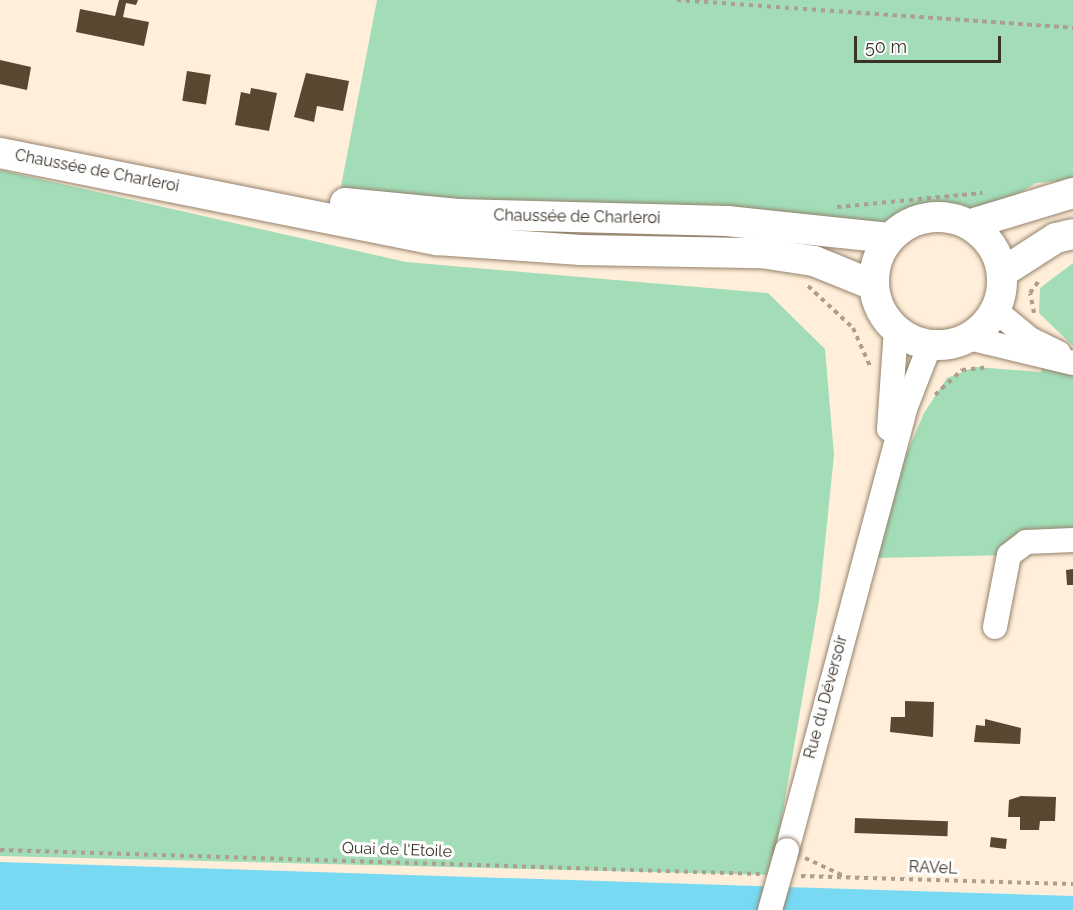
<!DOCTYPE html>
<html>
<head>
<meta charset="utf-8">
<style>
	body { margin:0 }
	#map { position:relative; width:1073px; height:910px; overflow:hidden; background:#ffeeda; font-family:Raleway,sans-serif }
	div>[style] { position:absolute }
	.green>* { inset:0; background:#a2ddb8 }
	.water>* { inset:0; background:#77d9f2 }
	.building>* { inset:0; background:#584731; transform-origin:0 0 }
	.path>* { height:4px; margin-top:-2px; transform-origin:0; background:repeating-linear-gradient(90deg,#ad9f90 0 4.5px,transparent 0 9px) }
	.roads { filter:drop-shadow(0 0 2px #94826b) drop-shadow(0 0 2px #94826b) }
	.minor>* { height:24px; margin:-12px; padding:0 12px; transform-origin:12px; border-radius:12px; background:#fff }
	.major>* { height:30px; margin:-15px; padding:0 15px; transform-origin:15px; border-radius:15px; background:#fff }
	.major>.ring { margin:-15px; padding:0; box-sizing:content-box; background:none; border:30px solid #fff; border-radius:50% }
	.bridges { filter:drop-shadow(0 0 2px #94826b) drop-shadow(0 0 2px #94826b) }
	.minor-bridge>* { height:24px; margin:-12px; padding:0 12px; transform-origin:12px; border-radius:12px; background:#fff }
	span { translate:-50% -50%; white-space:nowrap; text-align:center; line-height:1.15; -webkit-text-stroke:6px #fefefe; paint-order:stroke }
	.street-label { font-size:16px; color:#3a3228 }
	.scale { position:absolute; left:854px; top:36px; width:147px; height:27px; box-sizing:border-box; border:3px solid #3a3228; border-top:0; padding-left:8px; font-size:18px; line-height:21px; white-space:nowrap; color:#3a3228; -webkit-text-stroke:4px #fefefe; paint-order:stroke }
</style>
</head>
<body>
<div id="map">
	<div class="green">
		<div style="clip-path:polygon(377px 0,1073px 0,1073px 180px,1036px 183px,971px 224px,928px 217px,889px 238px,338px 202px)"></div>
		<div style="clip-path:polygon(0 170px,406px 262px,768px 293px,825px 349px,834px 455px,819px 601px,772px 875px,0 856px)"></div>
		<div style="clip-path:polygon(1073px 263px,1073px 346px,1039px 313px,1040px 288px)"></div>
		<div style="clip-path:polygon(1044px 360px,1073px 364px,1073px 540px,1009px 555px,875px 558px,901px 467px,924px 413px,947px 378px,975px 367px,1041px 372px)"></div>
	</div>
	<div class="water">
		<div style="clip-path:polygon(0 862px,1073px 896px,1073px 910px,0 910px)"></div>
	</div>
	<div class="building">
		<div style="clip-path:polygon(119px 0,138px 0,136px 5px,126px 3px,123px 17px,149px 22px,144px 46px,76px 32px,80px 9px,115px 16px)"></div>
		<div style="clip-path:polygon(0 60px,31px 67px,27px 90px,0 84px)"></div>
		<div style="left:187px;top:71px;width:24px;height:30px;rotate:9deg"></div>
		<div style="clip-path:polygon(306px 73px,349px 81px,343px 111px,317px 106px,314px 122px,294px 117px)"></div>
		<div style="clip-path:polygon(251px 88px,277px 93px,269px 131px,235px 125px,241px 92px,250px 94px)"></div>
		<div style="clip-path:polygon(1073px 569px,1073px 585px,1067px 585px,1066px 570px)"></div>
		<div style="clip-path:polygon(905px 701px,934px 702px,933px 737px,890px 732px,891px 717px,905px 717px)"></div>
		<div style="clip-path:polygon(985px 719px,1021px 728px,1020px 744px,974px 742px,976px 725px,985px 726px)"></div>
		<div style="clip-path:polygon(1021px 796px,1056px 797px,1055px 821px,1040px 821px,1039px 830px,1020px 830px,1020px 817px,1008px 817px,1009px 800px)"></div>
		<div style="left:855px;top:818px;width:93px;height:15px;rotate:2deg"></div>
		<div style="left:991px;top:837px;width:16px;height:10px;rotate:7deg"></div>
	</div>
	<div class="path">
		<div style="left:677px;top:0;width:397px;rotate:4deg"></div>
		<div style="left:837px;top:207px;width:146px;rotate:-5.5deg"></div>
		<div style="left:808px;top:286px;width:62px;rotate:43deg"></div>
		<div style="left:853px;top:328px;width:42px;rotate:65.9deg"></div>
		<div style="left:1034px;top:313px;width:20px;rotate:-101deg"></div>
		<div style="left:1030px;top:293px;width:17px;rotate:-54deg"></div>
		<div style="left:935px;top:395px;width:37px;rotate:-43deg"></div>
		<div style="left:962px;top:370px;width:27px;rotate:-6deg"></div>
		<div style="left:0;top:850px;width:760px;rotate:1.81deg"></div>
		<div style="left:805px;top:858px;width:43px;rotate:24.8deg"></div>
		<div style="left:801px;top:876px;width:272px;rotate:1.7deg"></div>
	</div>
	<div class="roads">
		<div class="minor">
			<div style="left:996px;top:311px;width:44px;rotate:39.5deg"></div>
			<div style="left:1030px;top:339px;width:32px;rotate:26deg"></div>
			<div style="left:969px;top:338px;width:107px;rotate:13.5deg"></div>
			<div style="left:889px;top:429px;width:99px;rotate:-86deg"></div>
			<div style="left:995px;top:627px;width:73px;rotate:-79deg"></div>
			<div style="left:1009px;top:555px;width:21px;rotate:-37deg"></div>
			<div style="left:1026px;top:542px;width:47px;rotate:-2.4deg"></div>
			<div style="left:787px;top:850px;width:457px;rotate:-75deg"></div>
			<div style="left:905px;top:409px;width:69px;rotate:-68.7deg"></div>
		</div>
		<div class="major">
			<div style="left:0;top:153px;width:446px;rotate:11.3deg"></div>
			<div style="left:437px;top:240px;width:144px;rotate:4deg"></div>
			<div style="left:581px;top:250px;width:180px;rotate:1deg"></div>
			<div style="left:761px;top:253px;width:54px;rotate:8.6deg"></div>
			<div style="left:814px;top:261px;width:64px;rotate:22.1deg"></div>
			<div style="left:345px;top:203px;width:113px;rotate:5.6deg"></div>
			<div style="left:457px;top:214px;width:270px;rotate:1.5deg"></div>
			<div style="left:727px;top:221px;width:163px;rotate:6deg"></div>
			<div class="ring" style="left:874px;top:217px;width:98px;height:98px"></div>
			<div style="left:971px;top:224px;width:107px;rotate:-16.9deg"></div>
			<div style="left:1003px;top:272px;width:63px;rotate:-32.7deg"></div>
			<div style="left:1056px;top:238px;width:17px;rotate:-13deg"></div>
		</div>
	</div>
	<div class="bridges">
		<div class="minor-bridge">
			<div style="left:770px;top:910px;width:62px;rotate:-74.2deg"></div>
		</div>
	</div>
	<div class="street-label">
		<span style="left:97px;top:171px;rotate:11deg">Chaussée de Charleroi</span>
		<span style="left:577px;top:217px;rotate:1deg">Chaussée de Charleroi</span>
		<span style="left:826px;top:697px;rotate:-75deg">Rue du Déversoir</span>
		<span style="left:397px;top:850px;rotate:2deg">Quai de l'Etoile</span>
		<span style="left:933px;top:868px;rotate:2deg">RAVeL</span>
	</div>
	<div class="scale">50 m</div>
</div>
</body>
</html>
